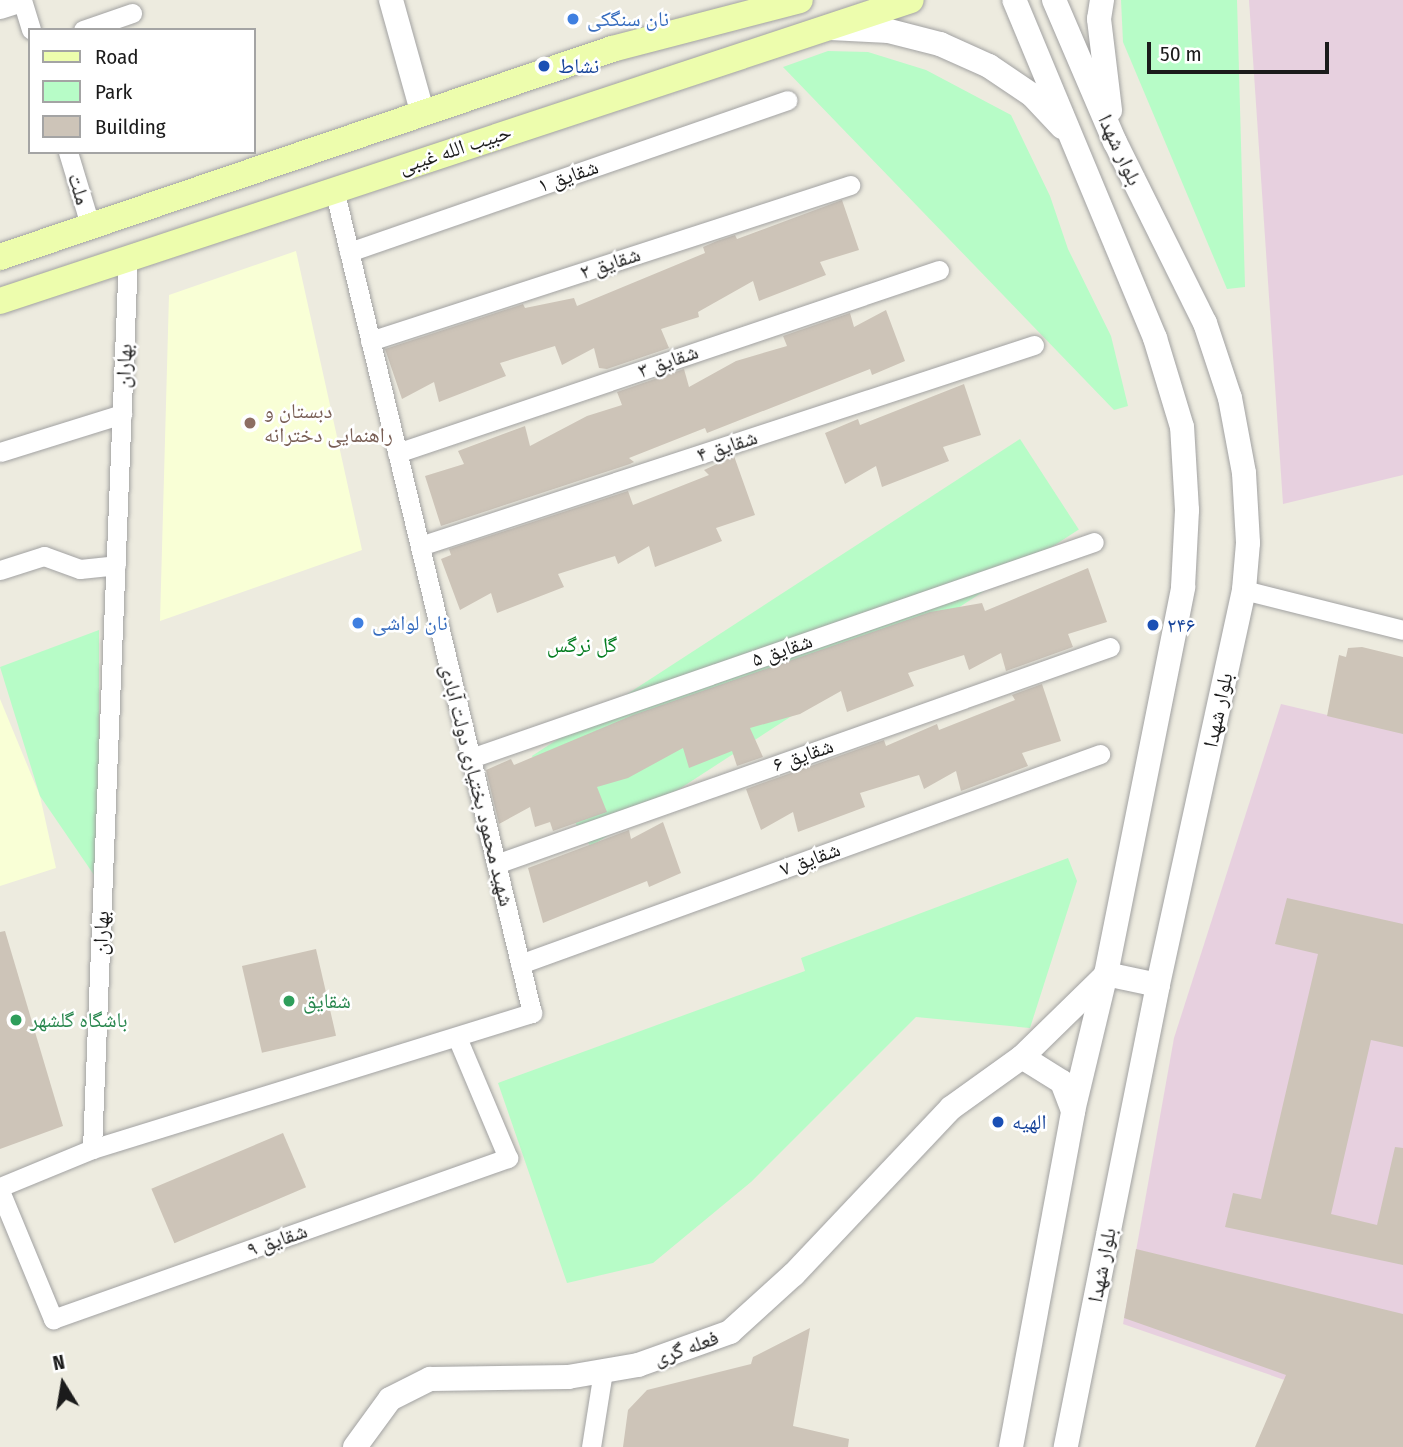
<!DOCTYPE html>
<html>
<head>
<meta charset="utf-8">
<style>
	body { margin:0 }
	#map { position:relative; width:1403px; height:1447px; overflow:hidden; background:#edebdf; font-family:"Fira Sans Condensed","Noto Naskh Arabic",sans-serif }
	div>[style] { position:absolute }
	.industrial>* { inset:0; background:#e7d0df }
	.education>* { inset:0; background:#f9ffd6 }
	.park>* { inset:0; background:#b7fcc7; transform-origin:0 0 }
	.building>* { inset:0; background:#cdc4b8; transform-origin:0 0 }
	.roads { filter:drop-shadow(0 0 2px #a2a2a2) drop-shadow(0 0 2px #a2a2a2) }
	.minor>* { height:19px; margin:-9.5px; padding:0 9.5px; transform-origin:9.5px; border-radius:9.5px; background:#fff }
	.tertiary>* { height:24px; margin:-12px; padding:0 12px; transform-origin:12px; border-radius:12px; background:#fff }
	.secondary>* { height:26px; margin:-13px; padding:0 13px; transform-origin:13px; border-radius:13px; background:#edfdad }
	.dots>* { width:19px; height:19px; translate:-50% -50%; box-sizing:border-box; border:4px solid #fff; border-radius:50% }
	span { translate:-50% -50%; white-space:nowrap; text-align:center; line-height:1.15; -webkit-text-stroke:5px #fff; paint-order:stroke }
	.shop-label { font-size:21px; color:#366cbe }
	.left { translate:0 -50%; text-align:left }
	.transit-label { font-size:21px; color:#164399 }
	.street-label { font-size:21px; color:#1b1b1b }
	.education-label { font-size:21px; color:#785e54 }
	.park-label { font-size:21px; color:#057d20 }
	.leisure-label { font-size:21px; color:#27864d }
	.legend { position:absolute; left:28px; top:28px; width:228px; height:126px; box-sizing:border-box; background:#fff; border:2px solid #a4a4a4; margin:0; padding:9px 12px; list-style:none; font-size:21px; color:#1b1b1b }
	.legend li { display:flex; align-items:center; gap:14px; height:35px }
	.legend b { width:35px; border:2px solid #a4a4a4 }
	.north { position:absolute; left:28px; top:1349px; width:70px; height:70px; -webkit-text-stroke:5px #fff; paint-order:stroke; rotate:349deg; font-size:19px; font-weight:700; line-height:28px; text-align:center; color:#1b1b1b }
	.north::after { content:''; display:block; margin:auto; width:24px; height:32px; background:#1b1b1b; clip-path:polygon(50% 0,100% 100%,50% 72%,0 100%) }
	.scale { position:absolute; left:1147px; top:42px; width:182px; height:32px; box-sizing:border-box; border:4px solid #1b1b1b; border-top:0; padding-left:9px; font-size:21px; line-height:24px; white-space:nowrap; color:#1b1b1b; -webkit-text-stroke:5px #fff; paint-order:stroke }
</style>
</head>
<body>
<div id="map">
	<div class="industrial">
		<div style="clip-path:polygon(1249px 0,1403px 0,1403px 475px,1283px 504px)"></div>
		<div style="clip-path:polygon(1281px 704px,1403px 733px,1403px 1421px,1123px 1324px,1174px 1038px)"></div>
	</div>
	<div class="education">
		<div style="clip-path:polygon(296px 251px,362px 550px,160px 621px,169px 295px)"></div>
		<div style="clip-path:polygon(0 699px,40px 796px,56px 868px,0 886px)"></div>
	</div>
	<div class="park">
		<div style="clip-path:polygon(1121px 0,1237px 0,1245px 287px,1227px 289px,1123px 42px)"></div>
		<div style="clip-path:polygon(828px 51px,868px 52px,926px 70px,1011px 115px,1050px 196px,1068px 249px,1111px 336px,1128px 406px,1114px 410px,783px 67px)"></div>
		<div style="left:1020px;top:439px;width:108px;height:582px;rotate:57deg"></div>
		<div style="clip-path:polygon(99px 630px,99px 799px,94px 875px,40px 796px,0 667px)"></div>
		<div style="clip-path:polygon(1068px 858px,1077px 881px,1030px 1028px,916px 1017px,751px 1182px,653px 1263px,567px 1283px,498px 1083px,805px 971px,801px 958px)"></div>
	</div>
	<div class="building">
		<div style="clip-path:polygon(842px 200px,859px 250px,820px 262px,826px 275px,759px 301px,753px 281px,698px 312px,699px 317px,661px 329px,669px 348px,607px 369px,599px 368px,594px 348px,562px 365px,555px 346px,500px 363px,506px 376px,439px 402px,434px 382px,402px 399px,385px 349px,523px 304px,525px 308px,574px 298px,577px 306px,705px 253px,703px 247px,717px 241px,735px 235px,737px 239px)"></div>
		<div style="clip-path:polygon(886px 310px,905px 361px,872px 375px,870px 369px,707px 433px,705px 428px,629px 458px,634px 462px,630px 464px,441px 526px,425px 476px,464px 464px,458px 451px,525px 426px,530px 446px,587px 416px,622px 405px,617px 392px,684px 369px,689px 387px,736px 361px,787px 346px,783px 336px,850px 313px,854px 327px)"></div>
		<div style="clip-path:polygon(964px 384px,981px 435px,943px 447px,949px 461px,882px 487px,876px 466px,845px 484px,825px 433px,858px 419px,860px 425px)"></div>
		<div style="clip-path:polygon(734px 456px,755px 515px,716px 528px,722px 541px,655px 567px,649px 546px,618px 564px,615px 556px,558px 574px,564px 587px,497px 613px,491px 593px,460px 610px,441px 559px,451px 555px,449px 549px,628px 491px,633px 505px,709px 475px,704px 470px)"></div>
		<div style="clip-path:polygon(1088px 568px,1107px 622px,1068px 634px,1073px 647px,1006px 671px,1001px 653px,969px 670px,964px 655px,908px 673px,914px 686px,847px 712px,841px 691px,800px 714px,750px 728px,763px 757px,737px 766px,732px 751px,689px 768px,683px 748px,628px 778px,597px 787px,607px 812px,553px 831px,550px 822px,535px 827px,530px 807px,499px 824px,486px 770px,511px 759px,514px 765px,633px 715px,930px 612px,982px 603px,985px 611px)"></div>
		<div style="clip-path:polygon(1362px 647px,1403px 657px,1403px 734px,1327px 716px,1339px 655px,1346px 657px,1348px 648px)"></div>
		<div style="clip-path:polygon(1042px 684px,1061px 741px,1022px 753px,1028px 766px,961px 791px,956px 771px,924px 789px,919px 775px,860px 793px,865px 807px,798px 832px,793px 812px,761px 830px,746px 789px,884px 740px,886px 746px,937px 724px,939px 730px,1015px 700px,1012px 695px)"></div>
		<div style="clip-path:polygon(663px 822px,681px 873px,649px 887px,647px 881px,543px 923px,528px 868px,629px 830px,631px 839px)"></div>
		<div style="clip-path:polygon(1287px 898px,1403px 924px,1403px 1047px,1371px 1040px,1331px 1214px,1377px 1225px,1395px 1147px,1403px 1148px,1403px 1265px,1225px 1227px,1233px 1193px,1261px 1199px,1318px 954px,1275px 944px)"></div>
		<div style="clip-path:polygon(5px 931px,63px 1126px,0 1149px,0 932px)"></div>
		<div style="left:316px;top:949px;width:89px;height:76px;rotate:77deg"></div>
		<div style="left:283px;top:1133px;width:59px;height:143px;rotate:67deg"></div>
		<div style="clip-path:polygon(1136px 1249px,1403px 1314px,1403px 1447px,1255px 1447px,1286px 1375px,1124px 1318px)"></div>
		<div style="clip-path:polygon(810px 1328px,793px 1426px,849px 1439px,848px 1447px,623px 1447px,628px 1410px,647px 1390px,751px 1364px,753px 1357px)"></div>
	</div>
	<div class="roads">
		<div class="minor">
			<div style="left:22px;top:0;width:31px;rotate:73deg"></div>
			<div style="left:0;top:9px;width:23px;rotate:-18deg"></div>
			<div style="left:83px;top:30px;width:52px;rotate:-19.1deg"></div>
			<div style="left:68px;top:152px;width:76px;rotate:73.2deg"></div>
			<div style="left:349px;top:252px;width:464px;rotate:-19.1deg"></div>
			<div style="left:128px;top:256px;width:894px;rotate:92.31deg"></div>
			<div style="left:92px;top:1149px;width:461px;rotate:-17.2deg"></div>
			<div style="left:532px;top:1013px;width:847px;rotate:-103.51deg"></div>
			<div style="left:370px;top:341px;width:505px;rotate:-18deg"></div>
			<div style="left:0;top:452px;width:128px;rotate:-17.3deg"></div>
			<div style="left:397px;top:453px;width:572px;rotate:-18.66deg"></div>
			<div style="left:420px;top:546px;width:646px;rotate:-18.13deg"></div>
			<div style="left:0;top:570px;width:46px;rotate:-17.7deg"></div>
			<div style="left:44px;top:556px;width:38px;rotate:20deg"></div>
			<div style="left:80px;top:569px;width:36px;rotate:-6deg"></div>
			<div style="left:1244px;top:590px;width:164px;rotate:14.1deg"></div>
			<div style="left:471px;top:758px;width:659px;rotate:-19.12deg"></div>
			<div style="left:496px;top:864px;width:651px;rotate:-19.46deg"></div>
			<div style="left:520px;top:964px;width:617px;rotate:-19.9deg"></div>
			<div style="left:0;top:1187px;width:100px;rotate:-22.4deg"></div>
			<div style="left:0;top:1191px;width:139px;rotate:67.5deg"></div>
			<div style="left:53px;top:1319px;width:483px;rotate:-19.5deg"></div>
			<div style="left:508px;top:1158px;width:131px;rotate:-112.9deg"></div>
			<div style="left:591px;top:1447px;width:77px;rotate:-81deg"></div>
		</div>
		<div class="tertiary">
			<div style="left:391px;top:0;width:115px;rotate:74.4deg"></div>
			<div style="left:1054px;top:0;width:155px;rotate:66.8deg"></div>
			<div style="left:1115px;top:142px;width:202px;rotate:63.6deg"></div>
			<div style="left:1205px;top:323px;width:79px;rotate:71.6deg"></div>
			<div style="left:1230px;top:398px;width:76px;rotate:79.4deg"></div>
			<div style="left:1244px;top:473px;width:70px;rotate:86.7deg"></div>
			<div style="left:1248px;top:543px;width:47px;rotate:94.9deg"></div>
			<div style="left:1244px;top:590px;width:404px;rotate:102.3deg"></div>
			<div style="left:1158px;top:985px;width:471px;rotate:101.3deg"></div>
			<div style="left:1102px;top:0;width:19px;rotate:99deg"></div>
			<div style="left:1099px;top:19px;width:92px;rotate:83.1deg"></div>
			<div style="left:830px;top:28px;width:59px;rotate:2.9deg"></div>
			<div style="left:889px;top:31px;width:53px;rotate:14.3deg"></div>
			<div style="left:940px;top:44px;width:54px;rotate:24.2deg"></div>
			<div style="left:989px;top:66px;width:52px;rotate:34deg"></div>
			<div style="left:1032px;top:95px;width:44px;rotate:46.8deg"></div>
			<div style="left:1106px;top:974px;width:53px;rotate:11.9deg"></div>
			<div style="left:1022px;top:1057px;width:47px;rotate:32deg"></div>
			<div style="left:1062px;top:1082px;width:31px;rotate:69deg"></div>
			<div style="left:355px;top:1447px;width:59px;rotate:-53.9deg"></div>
			<div style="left:390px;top:1399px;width:45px;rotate:-26.6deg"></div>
			<div style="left:430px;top:1379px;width:138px;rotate:-0.8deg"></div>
			<div style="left:568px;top:1377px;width:71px;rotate:-9.7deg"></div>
			<div style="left:638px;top:1365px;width:98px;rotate:-19.7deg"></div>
			<div style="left:730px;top:1332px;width:86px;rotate:-42.2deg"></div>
			<div style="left:794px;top:1274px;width:228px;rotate:-46.6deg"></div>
			<div style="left:951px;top:1108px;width:87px;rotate:-35.7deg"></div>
			<div style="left:1022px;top:1057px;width:117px;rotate:-44.3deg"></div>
			<div style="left:1011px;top:1447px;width:342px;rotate:-79.5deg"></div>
			<div style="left:1073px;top:1111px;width:141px;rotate:-76.5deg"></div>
			<div style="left:1106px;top:974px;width:395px;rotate:-78.7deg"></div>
			<div style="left:1183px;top:587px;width:77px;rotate:-87deg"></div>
			<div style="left:1187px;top:510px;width:83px;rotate:-93.4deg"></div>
			<div style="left:1182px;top:427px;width:93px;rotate:-106.9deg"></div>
			<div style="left:1155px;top:338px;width:366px;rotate:-112.6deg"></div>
		</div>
		<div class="secondary">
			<div style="left:0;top:257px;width:646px;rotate:-18.77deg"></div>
			<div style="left:612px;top:49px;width:194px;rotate:-14.6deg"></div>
			<div style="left:0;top:301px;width:959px;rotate:-18.28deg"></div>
		</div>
	</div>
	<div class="dots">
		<div style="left:573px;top:19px;background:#3f7fe0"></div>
		<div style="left:544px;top:66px;background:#1a4fb4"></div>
		<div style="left:250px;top:423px;background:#8d6e63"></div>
		<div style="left:358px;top:623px;background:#3f7fe0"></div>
		<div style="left:1153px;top:625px;background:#1a4fb4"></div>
		<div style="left:289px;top:1001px;background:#2e9e5b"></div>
		<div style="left:16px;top:1020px;background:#2e9e5b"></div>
		<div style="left:998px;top:1122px;background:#1a4fb4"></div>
	</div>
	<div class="shop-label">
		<span class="left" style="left:587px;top:19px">نان سنگکی</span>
		<span class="left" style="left:372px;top:623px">نان لواشی</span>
	</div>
	<div class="transit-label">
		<span class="left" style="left:558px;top:66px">نشاط</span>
		<span class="left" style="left:1167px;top:625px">۲۴۶</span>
		<span class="left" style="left:1012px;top:1122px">الهیه</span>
	</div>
	<div class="street-label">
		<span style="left:455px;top:149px;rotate:-18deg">حبیب الله غیبی</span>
		<span style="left:1120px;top:150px;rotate:65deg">بلوار شهدا</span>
		<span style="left:568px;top:176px;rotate:-19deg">شقایق ۱</span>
		<span style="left:79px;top:189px;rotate:73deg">ملت</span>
		<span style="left:610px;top:263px;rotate:-18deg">شقایق ۲</span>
		<span style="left:668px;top:361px;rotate:-19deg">شقایق ۳</span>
		<span style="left:124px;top:366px;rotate:-88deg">بهاران</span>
		<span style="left:727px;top:446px;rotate:-18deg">شقایق ۴</span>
		<span style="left:782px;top:650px;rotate:-19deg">شقایق ۵</span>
		<span style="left:1218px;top:710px;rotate:-78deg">بلوار شهدا</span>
		<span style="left:803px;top:755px;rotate:-19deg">شقایق ۶</span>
		<span style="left:477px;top:785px;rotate:76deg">شهید محمود بختیاری دولت آبادی</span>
		<span style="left:810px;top:859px;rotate:-20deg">شقایق ۷</span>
		<span style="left:101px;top:933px;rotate:-88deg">بهاران</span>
		<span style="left:277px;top:1240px;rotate:-19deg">شقایق ۹</span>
		<span style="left:1102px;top:1265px;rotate:-79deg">بلوار شهدا</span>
		<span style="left:686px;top:1348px;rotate:-20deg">فعله گری</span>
	</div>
	<div class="education-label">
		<span class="left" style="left:264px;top:423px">دبستان و<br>راهنمایی دخترانه</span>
	</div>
	<div class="park-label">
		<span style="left:582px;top:645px">گل نرگس</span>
	</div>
	<div class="leisure-label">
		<span class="left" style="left:303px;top:1001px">شقایق</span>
		<span class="left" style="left:30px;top:1020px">باشگاه گلشهر</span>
	</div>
	<ul class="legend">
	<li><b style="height:9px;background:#edfdad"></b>Road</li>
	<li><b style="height:19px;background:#b7fcc7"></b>Park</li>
	<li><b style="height:19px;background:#cdc4b8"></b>Building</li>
	</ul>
	<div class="north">N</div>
	<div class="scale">50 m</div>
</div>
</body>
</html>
